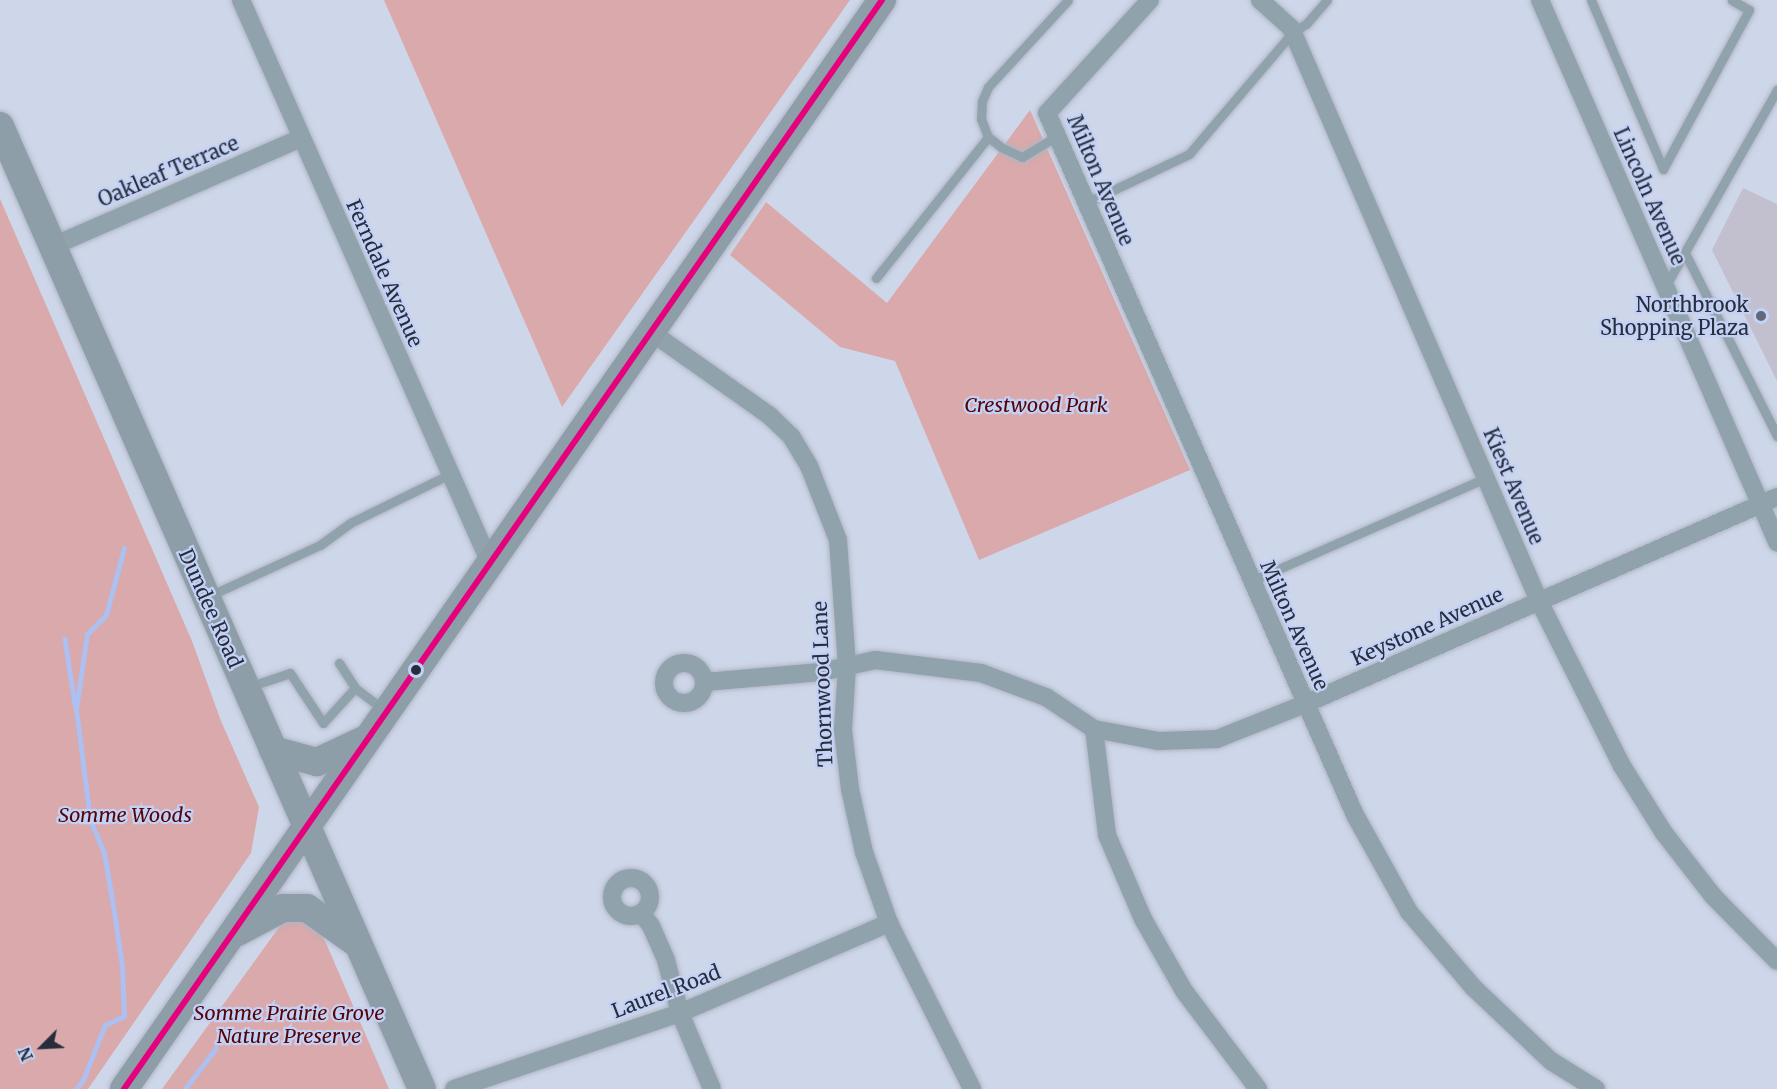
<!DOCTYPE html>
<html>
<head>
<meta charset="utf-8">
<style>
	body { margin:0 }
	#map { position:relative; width:1777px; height:1089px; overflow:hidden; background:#ced6e9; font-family:Merriweather,serif }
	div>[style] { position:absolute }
	.green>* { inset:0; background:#d9a9ab }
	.stream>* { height:4.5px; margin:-2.25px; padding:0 2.25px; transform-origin:2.25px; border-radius:2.25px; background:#acc0f1 }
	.building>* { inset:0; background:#c2c0ce }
	.roads { filter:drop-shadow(0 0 2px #afb5c4) drop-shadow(0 0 2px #afb5c4) }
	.service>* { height:9px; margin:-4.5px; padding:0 4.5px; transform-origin:4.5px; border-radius:4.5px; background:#90a2ac }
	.minor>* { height:18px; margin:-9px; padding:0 9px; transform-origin:9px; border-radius:9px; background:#90a2ac }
	.minor>.ring { margin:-9px; padding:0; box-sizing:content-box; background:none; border:18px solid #90a2ac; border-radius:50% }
	.primary>* { height:28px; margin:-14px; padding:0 14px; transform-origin:14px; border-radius:14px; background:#8e9ea8 }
	.bus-1>* { height:6px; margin:-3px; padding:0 3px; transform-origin:3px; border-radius:3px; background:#e5007d }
	.dots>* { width:16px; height:16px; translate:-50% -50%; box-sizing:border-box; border:3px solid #c2d1f5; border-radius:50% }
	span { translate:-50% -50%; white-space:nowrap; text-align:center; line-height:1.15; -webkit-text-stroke:4.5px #c2d1f5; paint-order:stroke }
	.street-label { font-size:20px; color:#282d3b }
	.poi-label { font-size:20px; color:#282d3b }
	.right { translate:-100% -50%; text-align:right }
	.park-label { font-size:20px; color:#550304; font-style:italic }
	.north { position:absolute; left:12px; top:1017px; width:60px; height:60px; -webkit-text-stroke:4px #c2d1f5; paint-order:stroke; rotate:246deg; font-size:16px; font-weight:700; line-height:24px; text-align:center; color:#282d3b }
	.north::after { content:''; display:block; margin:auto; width:21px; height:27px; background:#282d3b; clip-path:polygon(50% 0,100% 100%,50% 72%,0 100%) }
</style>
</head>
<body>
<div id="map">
	<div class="green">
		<div style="clip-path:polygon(384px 0,850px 0,562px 407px)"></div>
		<div style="clip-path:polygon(1030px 110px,1190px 470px,979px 560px,895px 361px,840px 347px,730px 255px,766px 202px,887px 303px)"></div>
		<div style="clip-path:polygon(0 199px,192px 641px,221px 721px,259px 807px,251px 853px,88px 1089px,0 1089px)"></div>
		<div style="clip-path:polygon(288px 915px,316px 920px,389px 1089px,162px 1089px)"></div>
	</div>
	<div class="stream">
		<div style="left:65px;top:639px;width:66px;rotate:81.3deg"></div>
		<div style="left:76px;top:1089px;width:11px;rotate:-52deg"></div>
		<div style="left:83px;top:1080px;width:59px;rotate:-68.2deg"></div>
		<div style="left:105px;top:1025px;width:21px;rotate:-25deg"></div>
		<div style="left:124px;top:1016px;width:50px;rotate:-92.3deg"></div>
		<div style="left:122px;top:966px;width:61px;rotate:-98.5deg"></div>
		<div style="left:113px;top:906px;width:54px;rotate:-99.6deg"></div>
		<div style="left:104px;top:853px;width:36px;rotate:-113deg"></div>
		<div style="left:90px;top:820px;width:112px;rotate:-97.2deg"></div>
		<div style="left:76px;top:709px;width:76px;rotate:-81.7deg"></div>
		<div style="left:87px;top:634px;width:27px;rotate:-45deg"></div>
		<div style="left:106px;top:615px;width:69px;rotate:-75deg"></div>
		<div style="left:185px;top:1089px;width:51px;rotate:-52.9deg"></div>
	</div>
	<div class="building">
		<div style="clip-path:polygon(1743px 188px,1777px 204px,1777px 381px,1712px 250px)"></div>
	</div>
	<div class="roads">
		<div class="service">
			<div style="left:1591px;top:0;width:184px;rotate:66.9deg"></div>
			<div style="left:1663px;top:169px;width:181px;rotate:-61.6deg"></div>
			<div style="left:1749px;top:10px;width:20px;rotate:-150deg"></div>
			<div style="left:1057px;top:136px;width:41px;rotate:149deg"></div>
			<div style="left:1022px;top:157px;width:23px;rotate:-155deg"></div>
			<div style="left:1001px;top:147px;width:16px;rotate:-142deg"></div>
			<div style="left:988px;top:137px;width:19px;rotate:-111deg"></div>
			<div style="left:981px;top:119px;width:18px;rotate:-87deg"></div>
			<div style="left:982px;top:101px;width:15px;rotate:-67deg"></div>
			<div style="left:988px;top:87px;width:118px;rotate:-47.4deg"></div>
			<div style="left:1086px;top:203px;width:114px;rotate:-25.4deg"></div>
			<div style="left:1189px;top:154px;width:160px;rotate:-49.6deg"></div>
			<div style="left:1293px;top:32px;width:15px;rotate:-32deg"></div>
			<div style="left:1306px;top:24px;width:32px;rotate:-49deg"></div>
			<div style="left:1685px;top:253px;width:205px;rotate:63.3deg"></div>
			<div style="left:876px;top:278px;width:180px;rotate:-51.5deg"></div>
			<div style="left:1665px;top:287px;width:227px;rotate:-60.4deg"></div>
			<div style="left:1251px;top:581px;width:257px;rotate:-23.7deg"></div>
			<div style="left:209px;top:596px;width:122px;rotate:-24.7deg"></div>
			<div style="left:320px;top:545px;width:37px;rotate:-36deg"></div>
			<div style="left:350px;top:523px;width:111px;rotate:-26.1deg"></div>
			<div style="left:339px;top:663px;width:30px;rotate:57deg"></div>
			<div style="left:355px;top:688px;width:38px;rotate:37deg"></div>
			<div style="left:248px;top:687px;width:44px;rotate:-18.4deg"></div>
			<div style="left:290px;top:673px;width:60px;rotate:56.6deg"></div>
			<div style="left:323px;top:723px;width:47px;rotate:-47.6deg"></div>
		</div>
		<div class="minor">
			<div style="left:241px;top:0;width:616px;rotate:66.14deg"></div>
			<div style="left:1150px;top:0;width:153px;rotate:132.3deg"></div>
			<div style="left:1047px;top:113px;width:767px;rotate:66.31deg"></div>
			<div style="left:1355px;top:815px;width:111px;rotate:60.9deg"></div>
			<div style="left:1409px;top:912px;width:100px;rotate:49.5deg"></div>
			<div style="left:1474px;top:988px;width:106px;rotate:43.5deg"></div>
			<div style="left:1551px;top:1061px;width:53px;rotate:31.9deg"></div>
			<div style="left:1260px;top:0;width:42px;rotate:42.1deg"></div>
			<div style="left:1291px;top:28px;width:624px;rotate:66.6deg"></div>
			<div style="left:1539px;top:601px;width:185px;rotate:63.3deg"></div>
			<div style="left:1622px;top:766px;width:79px;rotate:57.9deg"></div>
			<div style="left:1664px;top:833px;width:80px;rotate:52.1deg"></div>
			<div style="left:1713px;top:896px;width:91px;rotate:45.4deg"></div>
			<div style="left:1540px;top:0;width:592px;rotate:66.38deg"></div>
			<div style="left:53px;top:246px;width:270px;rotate:-23.5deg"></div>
			<div style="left:651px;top:332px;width:146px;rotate:35.2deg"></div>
			<div style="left:770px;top:416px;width:29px;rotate:44deg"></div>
			<div style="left:791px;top:436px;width:35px;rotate:59deg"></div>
			<div style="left:809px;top:466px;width:79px;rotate:68.6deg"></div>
			<div style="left:838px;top:540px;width:126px;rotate:85.9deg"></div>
			<div style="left:847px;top:666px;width:64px;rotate:93.6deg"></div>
			<div style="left:843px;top:730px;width:59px;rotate:83.2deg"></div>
			<div style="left:850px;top:789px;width:65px;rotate:77.5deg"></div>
			<div style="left:864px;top:852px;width:75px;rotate:70.6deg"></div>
			<div style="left:889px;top:923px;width:186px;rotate:63.4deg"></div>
			<div class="ring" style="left:664px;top:663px;width:22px;height:22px"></div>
			<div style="left:705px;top:682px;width:116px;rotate:-4.9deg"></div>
			<div style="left:821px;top:672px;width:55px;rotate:-12.5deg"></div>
			<div style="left:875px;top:660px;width:107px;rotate:7deg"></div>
			<div style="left:981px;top:673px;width:69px;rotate:20.3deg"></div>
			<div style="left:1046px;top:697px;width:58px;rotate:33.7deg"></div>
			<div style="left:1094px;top:729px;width:66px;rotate:10.5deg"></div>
			<div style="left:1159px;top:741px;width:58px;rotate:-2deg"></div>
			<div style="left:1217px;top:739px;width:95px;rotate:-21.7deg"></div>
			<div style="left:1305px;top:704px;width:515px;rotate:-23.68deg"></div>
			<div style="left:1094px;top:729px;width:107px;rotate:83deg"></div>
			<div style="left:1107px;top:835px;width:91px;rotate:66.8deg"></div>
			<div style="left:1143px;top:919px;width:83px;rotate:60.3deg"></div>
			<div style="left:1184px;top:991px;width:123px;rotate:52.9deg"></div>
			<div class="ring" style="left:612px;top:878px;width:20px;height:20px"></div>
			<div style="left:641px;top:913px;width:16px;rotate:52deg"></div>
			<div style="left:651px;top:926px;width:37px;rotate:66deg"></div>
			<div style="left:666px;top:960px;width:55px;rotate:75.2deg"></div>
			<div style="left:680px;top:1013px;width:82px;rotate:67.2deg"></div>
			<div style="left:454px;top:1089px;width:238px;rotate:-18.6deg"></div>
			<div style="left:680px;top:1013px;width:228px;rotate:-23.3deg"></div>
		</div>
		<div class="primary">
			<div style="left:0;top:126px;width:1051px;rotate:66.34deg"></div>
			<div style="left:273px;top:750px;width:46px;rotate:15.3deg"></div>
			<div style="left:317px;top:762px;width:52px;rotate:-25.1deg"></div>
			<div style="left:236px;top:933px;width:53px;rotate:-28deg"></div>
			<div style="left:283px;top:908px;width:24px"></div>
			<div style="left:307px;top:908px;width:62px;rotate:35.2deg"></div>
			<div style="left:124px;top:1089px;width:1327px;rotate:-55.16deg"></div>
		</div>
	</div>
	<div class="bus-1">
		<div style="left:124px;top:1089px;width:1327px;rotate:-55.16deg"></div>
	</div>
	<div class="dots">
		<div style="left:1761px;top:316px;background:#626878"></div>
		<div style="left:416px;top:670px;background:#282d3b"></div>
	</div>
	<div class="street-label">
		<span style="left:168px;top:171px;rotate:-23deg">Oakleaf Terrace</span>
		<span style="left:1101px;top:180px;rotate:67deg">Milton Avenue</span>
		<span style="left:1650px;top:196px;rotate:66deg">Lincoln Avenue</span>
		<span style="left:385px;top:273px;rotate:66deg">Ferndale Avenue</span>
		<span style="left:1514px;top:486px;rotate:67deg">Kiest Avenue</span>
		<span style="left:211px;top:608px;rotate:66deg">Dundee Road</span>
		<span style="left:1295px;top:625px;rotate:66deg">Milton Avenue</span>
		<span style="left:1427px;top:626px;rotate:-24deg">Keystone Avenue</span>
		<span style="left:822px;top:684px;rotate:-92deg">Thornwood Lane</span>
		<span style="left:666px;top:991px;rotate:-21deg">Laurel Road</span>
	</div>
	<div class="poi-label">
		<span class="right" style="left:1749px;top:316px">Northbrook<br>Shopping Plaza</span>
	</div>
	<div class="park-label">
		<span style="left:1036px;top:404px">Crestwood Park</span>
		<span style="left:125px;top:814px">Somme Woods</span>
		<span style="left:289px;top:1024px">Somme Prairie Grove<br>Nature Preserve</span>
	</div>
	<div class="north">N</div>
</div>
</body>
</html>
